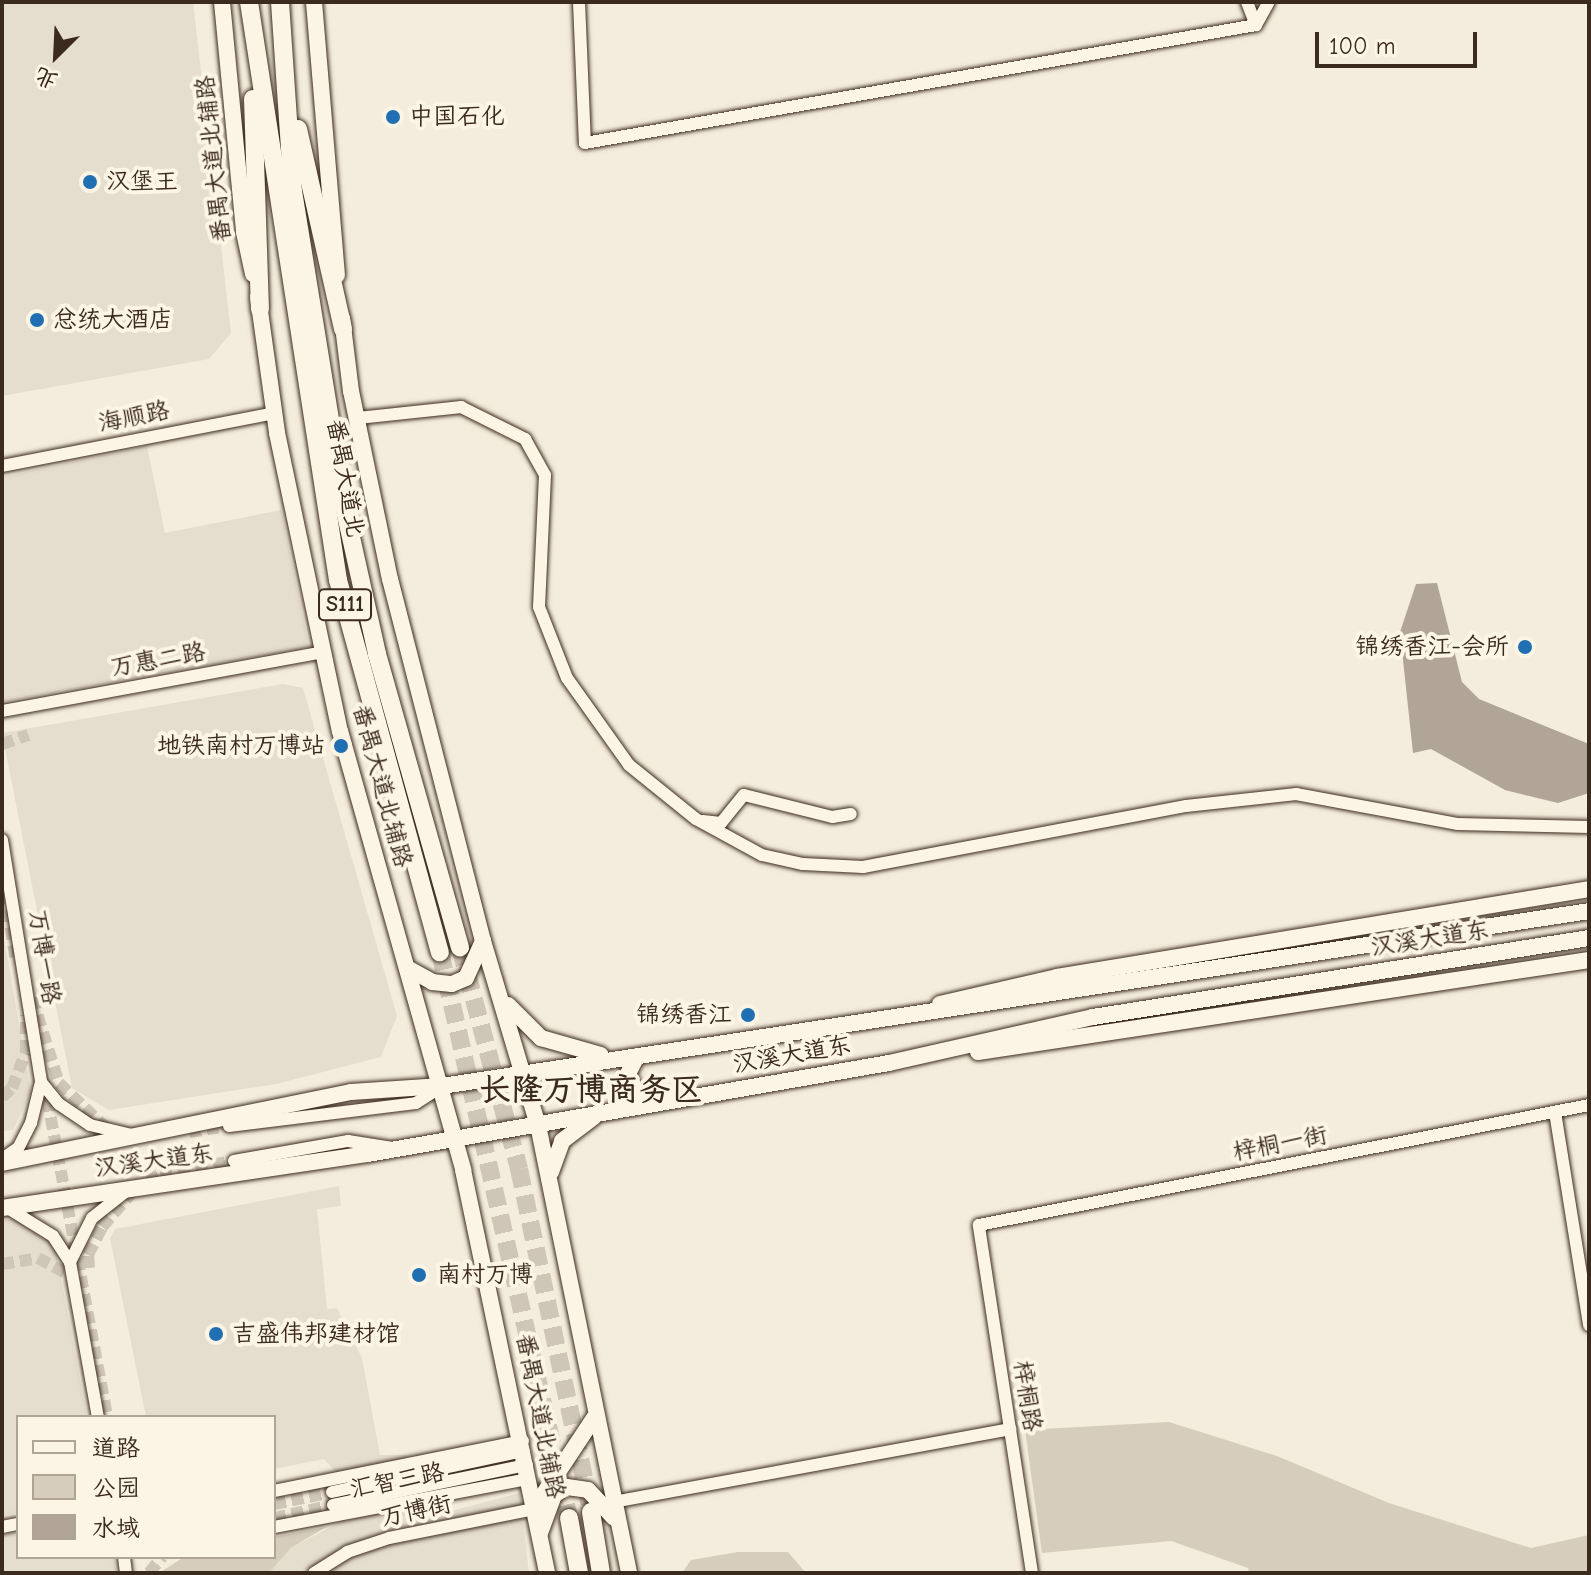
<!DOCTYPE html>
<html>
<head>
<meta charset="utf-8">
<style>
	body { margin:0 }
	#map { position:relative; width:1591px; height:1575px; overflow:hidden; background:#f4eddd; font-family:"Comic Neue","LXGW WenKai TC",sans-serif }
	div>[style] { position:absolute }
	.built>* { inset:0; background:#e5ddce }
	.green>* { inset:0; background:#d6cdbd }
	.water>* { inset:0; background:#b0a596 }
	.minor-tunnel>* { height:12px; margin-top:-6px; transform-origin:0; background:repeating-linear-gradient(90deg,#cfc6b7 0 12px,transparent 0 18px) }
	.highway-tunnel>* { height:18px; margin-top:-9px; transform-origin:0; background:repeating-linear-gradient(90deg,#cfc6b7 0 18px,transparent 0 27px) }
	.roads { filter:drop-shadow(0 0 2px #3b2a1e) drop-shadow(0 0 2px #3b2a1e) }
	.minor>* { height:12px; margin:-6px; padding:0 6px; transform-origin:6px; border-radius:6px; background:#fcf5e5 }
	.major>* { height:16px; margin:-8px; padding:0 8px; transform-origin:8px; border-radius:8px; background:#fcf5e5 }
	.highway>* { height:18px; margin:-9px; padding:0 9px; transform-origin:9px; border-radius:9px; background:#fcf5e5 }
	.dots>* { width:22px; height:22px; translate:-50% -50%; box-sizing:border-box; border:4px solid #fcf5e5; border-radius:50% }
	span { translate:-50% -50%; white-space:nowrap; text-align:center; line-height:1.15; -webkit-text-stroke:8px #fcf5e5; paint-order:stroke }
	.shield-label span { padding:2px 6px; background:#fcf5e5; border:2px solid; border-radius:6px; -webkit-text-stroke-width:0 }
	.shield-label { font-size:22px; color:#3b2a1e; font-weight:700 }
	.poi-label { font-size:24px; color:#3b2a1e }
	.left { translate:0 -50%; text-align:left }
	.right { translate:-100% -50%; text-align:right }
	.street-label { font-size:24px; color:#3b2a1e }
	.district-label { font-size:32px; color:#3b2a1e; font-weight:700 }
	.frame { position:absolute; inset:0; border:4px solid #3b2a1e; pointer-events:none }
	.legend { position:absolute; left:16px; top:1415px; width:260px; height:144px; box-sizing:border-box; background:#fcf5e5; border:2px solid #afa495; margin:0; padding:10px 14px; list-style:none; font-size:24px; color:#3b2a1e }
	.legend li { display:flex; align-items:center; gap:16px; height:40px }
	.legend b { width:40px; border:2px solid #afa495 }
	.north { position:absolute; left:16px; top:16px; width:80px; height:80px; -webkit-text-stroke:6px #fcf5e5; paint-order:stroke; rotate:204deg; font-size:22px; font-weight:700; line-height:32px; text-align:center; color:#3b2a1e }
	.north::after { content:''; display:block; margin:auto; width:28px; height:36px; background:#3b2a1e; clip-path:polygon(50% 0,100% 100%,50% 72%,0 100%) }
	.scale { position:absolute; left:1315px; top:32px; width:162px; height:36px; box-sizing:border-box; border:4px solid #3b2a1e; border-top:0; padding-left:10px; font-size:24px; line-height:28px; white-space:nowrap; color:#3b2a1e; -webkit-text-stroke:6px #fcf5e5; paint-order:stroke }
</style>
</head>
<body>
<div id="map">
	<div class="built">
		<div style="clip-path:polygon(2px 2px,193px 2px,231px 333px,209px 359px,2px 396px)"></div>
		<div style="clip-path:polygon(147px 446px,165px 533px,281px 510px,309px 647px,2px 702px,2px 477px)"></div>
		<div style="clip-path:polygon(283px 684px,303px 688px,397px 1016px,381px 1057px,276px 1084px,109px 1110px,72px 1088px,2px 733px)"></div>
		<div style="clip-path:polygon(2px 927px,31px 1092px,13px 1130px,2px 1131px)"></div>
		<div style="clip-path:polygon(339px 1186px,341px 1206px,317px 1209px,327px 1309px,337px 1308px,362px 1358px,380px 1455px,407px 1455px,424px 1518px,520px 1493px,529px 1573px,269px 1573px,291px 1548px,380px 1501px,351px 1507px,342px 1479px,324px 1459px,274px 1469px,274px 1417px,146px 1417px,110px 1238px,115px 1229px)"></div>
		<div style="clip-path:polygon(13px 1219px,40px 1228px,56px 1251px,87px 1417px,18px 1417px,18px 1513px,2px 1515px,2px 1221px)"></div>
		<div style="clip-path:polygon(18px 1532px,18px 1557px,114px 1557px,116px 1573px,2px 1573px,2px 1535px)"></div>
	</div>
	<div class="green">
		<div style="clip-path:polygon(1169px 1422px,1277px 1456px,1389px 1503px,1531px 1548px,1589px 1535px,1589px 1573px,1249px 1573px,1248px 1568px,1171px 1541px,1042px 1553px,1025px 1430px)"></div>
		<div style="clip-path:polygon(326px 1527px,291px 1548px,269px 1573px,159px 1573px,184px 1557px,274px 1557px,274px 1537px)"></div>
		<div style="clip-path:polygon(738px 1552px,788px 1552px,806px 1573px,682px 1573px,691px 1560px)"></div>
	</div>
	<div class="water">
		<div style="clip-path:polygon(1437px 583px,1462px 682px,1479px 699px,1589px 744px,1589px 793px,1558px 803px,1505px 790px,1431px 749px,1413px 753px,1400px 632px,1416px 584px)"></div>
	</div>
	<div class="minor-tunnel">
		<div style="left:2px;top:744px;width:28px;rotate:-19deg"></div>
		<div style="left:2px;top:874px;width:88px;rotate:80.9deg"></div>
		<div style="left:32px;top:998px;width:89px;rotate:72.4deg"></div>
		<div style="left:59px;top:1083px;width:64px;rotate:43.7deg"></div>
		<div style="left:44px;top:1082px;width:341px;rotate:79.3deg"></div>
		<div style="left:2px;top:1097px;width:13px;rotate:-42deg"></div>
		<div style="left:12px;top:1088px;width:39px;rotate:-69deg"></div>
		<div style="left:26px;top:1052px;width:37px;rotate:-90deg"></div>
		<div style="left:189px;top:1132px;width:40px;rotate:-8.5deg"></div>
		<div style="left:2px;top:1264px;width:36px;rotate:-9deg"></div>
		<div style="left:38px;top:1258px;width:42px;rotate:28.4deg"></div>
		<div style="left:89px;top:1268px;width:13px;rotate:-94deg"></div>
		<div style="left:88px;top:1255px;width:31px;rotate:-63deg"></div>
		<div style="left:102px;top:1227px;width:48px;rotate:-49.3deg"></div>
		<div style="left:133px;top:1191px;width:32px;rotate:-32deg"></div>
		<div style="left:160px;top:1174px;width:75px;rotate:-10deg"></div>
		<div style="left:274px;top:1504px;width:59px;rotate:-11.7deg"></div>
		<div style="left:274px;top:1518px;width:60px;rotate:-12.4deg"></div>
		<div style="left:149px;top:1573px;width:21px;rotate:-51deg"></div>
	</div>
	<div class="highway-tunnel">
		<div style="left:460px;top:947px;width:230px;rotate:75.1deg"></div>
		<div style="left:519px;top:1169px;width:343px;rotate:78.1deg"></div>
		<div style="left:440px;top:952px;width:581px;rotate:77.16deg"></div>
	</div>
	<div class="roads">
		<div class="minor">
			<div style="left:579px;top:2px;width:141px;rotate:87.6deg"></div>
			<div style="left:585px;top:143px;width:681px;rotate:-9.97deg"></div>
			<div style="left:1256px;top:25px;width:26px;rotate:-61deg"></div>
			<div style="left:1247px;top:2px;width:25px;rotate:69deg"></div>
			<div style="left:358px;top:418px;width:104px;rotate:-6.1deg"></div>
			<div style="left:461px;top:407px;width:72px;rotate:26.6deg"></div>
			<div style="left:525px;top:439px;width:41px;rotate:60.9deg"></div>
			<div style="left:545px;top:475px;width:132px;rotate:92.6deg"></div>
			<div style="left:539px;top:607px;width:76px;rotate:68.5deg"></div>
			<div style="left:567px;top:678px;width:107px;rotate:54.5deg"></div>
			<div style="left:629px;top:765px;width:86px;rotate:38.9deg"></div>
			<div style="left:696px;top:819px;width:75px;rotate:28.6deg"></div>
			<div style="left:762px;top:855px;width:42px;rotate:12.4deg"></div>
			<div style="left:803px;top:864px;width:60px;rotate:2.9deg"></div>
			<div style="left:863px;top:867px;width:329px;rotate:-10.7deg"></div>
			<div style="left:1186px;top:806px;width:111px;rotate:-6.2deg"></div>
			<div style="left:1296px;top:794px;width:165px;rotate:10.5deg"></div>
			<div style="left:1458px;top:824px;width:131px;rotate:1.3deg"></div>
			<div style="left:2px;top:466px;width:278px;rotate:-11deg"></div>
			<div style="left:2px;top:711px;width:326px;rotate:-10.4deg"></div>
			<div style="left:703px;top:821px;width:18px;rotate:6deg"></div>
			<div style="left:721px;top:823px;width:36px;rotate:-51deg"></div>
			<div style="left:744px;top:795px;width:91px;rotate:14deg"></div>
			<div style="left:832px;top:817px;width:19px;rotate:-9deg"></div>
			<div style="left:2px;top:840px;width:245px;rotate:80.8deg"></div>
			<div style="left:41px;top:1082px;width:42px;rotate:103.7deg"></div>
			<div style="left:31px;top:1123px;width:28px;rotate:117deg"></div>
			<div style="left:18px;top:1148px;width:19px;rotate:145deg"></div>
			<div style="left:41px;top:1082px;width:28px;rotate:51deg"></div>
			<div style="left:59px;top:1104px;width:37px;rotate:34deg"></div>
			<div style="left:90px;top:1125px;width:43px;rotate:13.4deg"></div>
			<div style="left:1555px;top:1112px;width:216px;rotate:80.9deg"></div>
			<div style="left:229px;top:1126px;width:188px;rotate:-7deg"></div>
			<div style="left:416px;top:1103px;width:31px;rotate:-33deg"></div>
			<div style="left:234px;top:1161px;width:116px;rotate:-10deg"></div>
			<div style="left:348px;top:1141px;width:45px;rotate:9deg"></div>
			<div style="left:6px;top:1207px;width:55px;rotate:31.7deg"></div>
			<div style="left:53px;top:1236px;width:31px;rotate:57deg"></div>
			<div style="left:70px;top:1262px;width:158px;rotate:79.8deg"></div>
			<div style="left:70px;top:1262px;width:49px;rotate:-63.4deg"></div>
			<div style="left:92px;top:1218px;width:42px;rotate:-38.2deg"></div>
			<div style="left:274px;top:1491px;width:254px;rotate:-11.4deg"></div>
			<div style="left:332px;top:1492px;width:196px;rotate:-12.1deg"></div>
			<div style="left:613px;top:1502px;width:404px;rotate:-10.4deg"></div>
			<div style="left:333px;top:1505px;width:198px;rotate:-11.7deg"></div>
			<div style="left:2px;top:1527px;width:16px;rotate:-11deg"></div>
			<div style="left:274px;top:1527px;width:259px;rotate:-10.7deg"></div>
			<div style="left:124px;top:1557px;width:16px;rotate:83deg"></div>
			<div style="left:314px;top:1573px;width:39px;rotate:-32deg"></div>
			<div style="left:347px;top:1552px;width:44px;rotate:-18.4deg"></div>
			<div style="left:389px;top:1538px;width:148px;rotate:-11.3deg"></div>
			<div style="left:1032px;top:1573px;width:352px;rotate:-98.7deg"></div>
			<div style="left:979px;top:1225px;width:622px;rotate:-11.13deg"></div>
		</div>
		<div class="major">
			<div style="left:222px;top:2px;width:231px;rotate:84.5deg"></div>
			<div style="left:244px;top:232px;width:43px;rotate:77.9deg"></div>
			<div style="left:314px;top:2px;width:274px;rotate:85.2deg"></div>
			<div style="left:258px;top:297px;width:137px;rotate:82deg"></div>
			<div style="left:277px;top:433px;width:305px;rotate:78.1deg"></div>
			<div style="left:340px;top:731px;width:456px;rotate:74.3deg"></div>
			<div style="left:463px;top:1170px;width:412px;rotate:78.2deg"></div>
			<div style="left:342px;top:318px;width:74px;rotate:83deg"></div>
			<div style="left:351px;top:391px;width:192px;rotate:78.3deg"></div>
			<div style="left:390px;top:579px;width:374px;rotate:75.6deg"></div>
			<div style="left:483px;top:941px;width:192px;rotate:73.4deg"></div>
			<div style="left:538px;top:1125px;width:457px;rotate:78.5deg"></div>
			<div style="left:409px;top:969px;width:26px;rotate:29deg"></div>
			<div style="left:432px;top:982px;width:20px;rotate:6deg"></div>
			<div style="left:452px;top:984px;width:15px;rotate:-23deg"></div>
			<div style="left:466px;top:978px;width:41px;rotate:-65.3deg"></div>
			<div style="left:940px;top:1004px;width:120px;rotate:-13deg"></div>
			<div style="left:1057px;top:977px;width:539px;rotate:-9.39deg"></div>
			<div style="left:508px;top:1005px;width:47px;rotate:45deg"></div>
			<div style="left:541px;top:1038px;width:62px;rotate:15.8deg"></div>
			<div style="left:978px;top:1052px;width:618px;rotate:-8.56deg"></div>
			<div style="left:637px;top:1056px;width:20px;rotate:117deg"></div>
			<div style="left:628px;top:1074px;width:22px;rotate:66deg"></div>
			<div style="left:637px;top:1094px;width:17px;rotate:36deg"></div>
			<div style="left:2px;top:1163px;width:356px;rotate:-11.5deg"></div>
			<div style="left:351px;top:1092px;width:91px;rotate:-3.8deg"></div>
			<div style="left:442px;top:1086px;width:1160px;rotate:-8.67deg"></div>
			<div style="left:551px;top:1172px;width:33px;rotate:-70deg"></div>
			<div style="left:562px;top:1141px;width:40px;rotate:-37deg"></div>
			<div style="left:2px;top:1208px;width:370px;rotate:-8.4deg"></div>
			<div style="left:368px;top:1154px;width:529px;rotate:-9.91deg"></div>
			<div style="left:889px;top:1063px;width:209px;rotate:-12.7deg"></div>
			<div style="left:1093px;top:1017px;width:502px;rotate:-9.05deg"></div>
			<div style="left:539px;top:1501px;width:100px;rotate:-56.5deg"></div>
			<div style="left:540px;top:1533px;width:40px;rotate:-69.8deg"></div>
			<div style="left:554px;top:1495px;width:15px;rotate:-32deg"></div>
			<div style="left:567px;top:1487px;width:21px;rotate:8deg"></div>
			<div style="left:588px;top:1490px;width:38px;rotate:47deg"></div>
		</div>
		<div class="highway">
			<div style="left:249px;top:2px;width:585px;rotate:81.25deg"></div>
			<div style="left:338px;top:580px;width:386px;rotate:74.7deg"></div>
			<div style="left:280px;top:2px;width:189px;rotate:86.1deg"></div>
			<div style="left:293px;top:191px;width:319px;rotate:80.8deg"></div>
			<div style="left:344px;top:506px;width:152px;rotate:77.4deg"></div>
			<div style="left:377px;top:654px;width:305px;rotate:74.2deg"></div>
			<div style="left:253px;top:99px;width:210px;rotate:88.1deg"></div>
			<div style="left:298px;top:129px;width:205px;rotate:77.3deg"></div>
			<div style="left:591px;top:1512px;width:62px;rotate:80.7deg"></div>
			<div style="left:569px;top:1518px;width:56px;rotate:79.7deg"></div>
		</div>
	</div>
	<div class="dots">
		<div style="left:393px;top:117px;background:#1f6fb2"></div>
		<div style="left:90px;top:182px;background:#1f6fb2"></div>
		<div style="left:37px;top:320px;background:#1f6fb2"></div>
		<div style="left:1525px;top:647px;background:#1f6fb2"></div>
		<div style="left:341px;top:746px;background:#1f6fb2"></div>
		<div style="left:748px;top:1015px;background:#1f6fb2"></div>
		<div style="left:419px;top:1275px;background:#1f6fb2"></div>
		<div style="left:216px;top:1334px;background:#1f6fb2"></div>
	</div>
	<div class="shield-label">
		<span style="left:345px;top:605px">S111</span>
	</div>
	<div class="poi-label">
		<span class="left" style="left:409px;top:117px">中国石化</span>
		<span class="left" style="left:106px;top:182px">汉堡王</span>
		<span class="left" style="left:53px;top:320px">总统大酒店</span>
		<span class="right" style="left:1509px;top:647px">锦绣香江-会所</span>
		<span class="right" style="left:325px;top:746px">地铁南村万博站</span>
		<span class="right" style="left:732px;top:1015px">锦绣香江</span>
		<span class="left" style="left:437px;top:1275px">南村万博</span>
		<span class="left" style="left:232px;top:1334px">吉盛伟邦建材馆</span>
	</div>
	<div class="street-label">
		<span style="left:214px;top:159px;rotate:-96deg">番禺大道北辅路</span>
		<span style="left:134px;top:417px;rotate:-11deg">海顺路</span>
		<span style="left:345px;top:478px;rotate:80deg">番禺大道北</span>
		<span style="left:158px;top:660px;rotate:-10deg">万惠二路</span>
		<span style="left:382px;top:786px;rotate:75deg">番禺大道北辅路</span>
		<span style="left:1430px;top:939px;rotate:-9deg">汉溪大道东</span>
		<span style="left:44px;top:957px;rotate:81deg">万博一路</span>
		<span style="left:792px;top:1055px;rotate:-10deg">汉溪大道东</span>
		<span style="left:1280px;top:1144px;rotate:-11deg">梓桐一街</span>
		<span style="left:154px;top:1161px;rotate:-8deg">汉溪大道东</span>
		<span style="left:1027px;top:1396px;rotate:81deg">梓桐路</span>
		<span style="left:540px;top:1416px;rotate:79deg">番禺大道北辅路</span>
		<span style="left:397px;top:1481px;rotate:-11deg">汇智三路</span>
		<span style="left:416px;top:1511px;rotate:-12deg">万博街</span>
	</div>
	<div class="district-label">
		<span style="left:591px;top:1090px">长隆万博商务区</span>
	</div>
	<div class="frame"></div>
	<ul class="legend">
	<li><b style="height:10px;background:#fcf5e5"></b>道路</li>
	<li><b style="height:22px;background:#d6cdbd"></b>公园</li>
	<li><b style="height:22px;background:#b0a596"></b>水域</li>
	</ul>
	<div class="north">北</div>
	<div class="scale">100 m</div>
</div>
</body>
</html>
